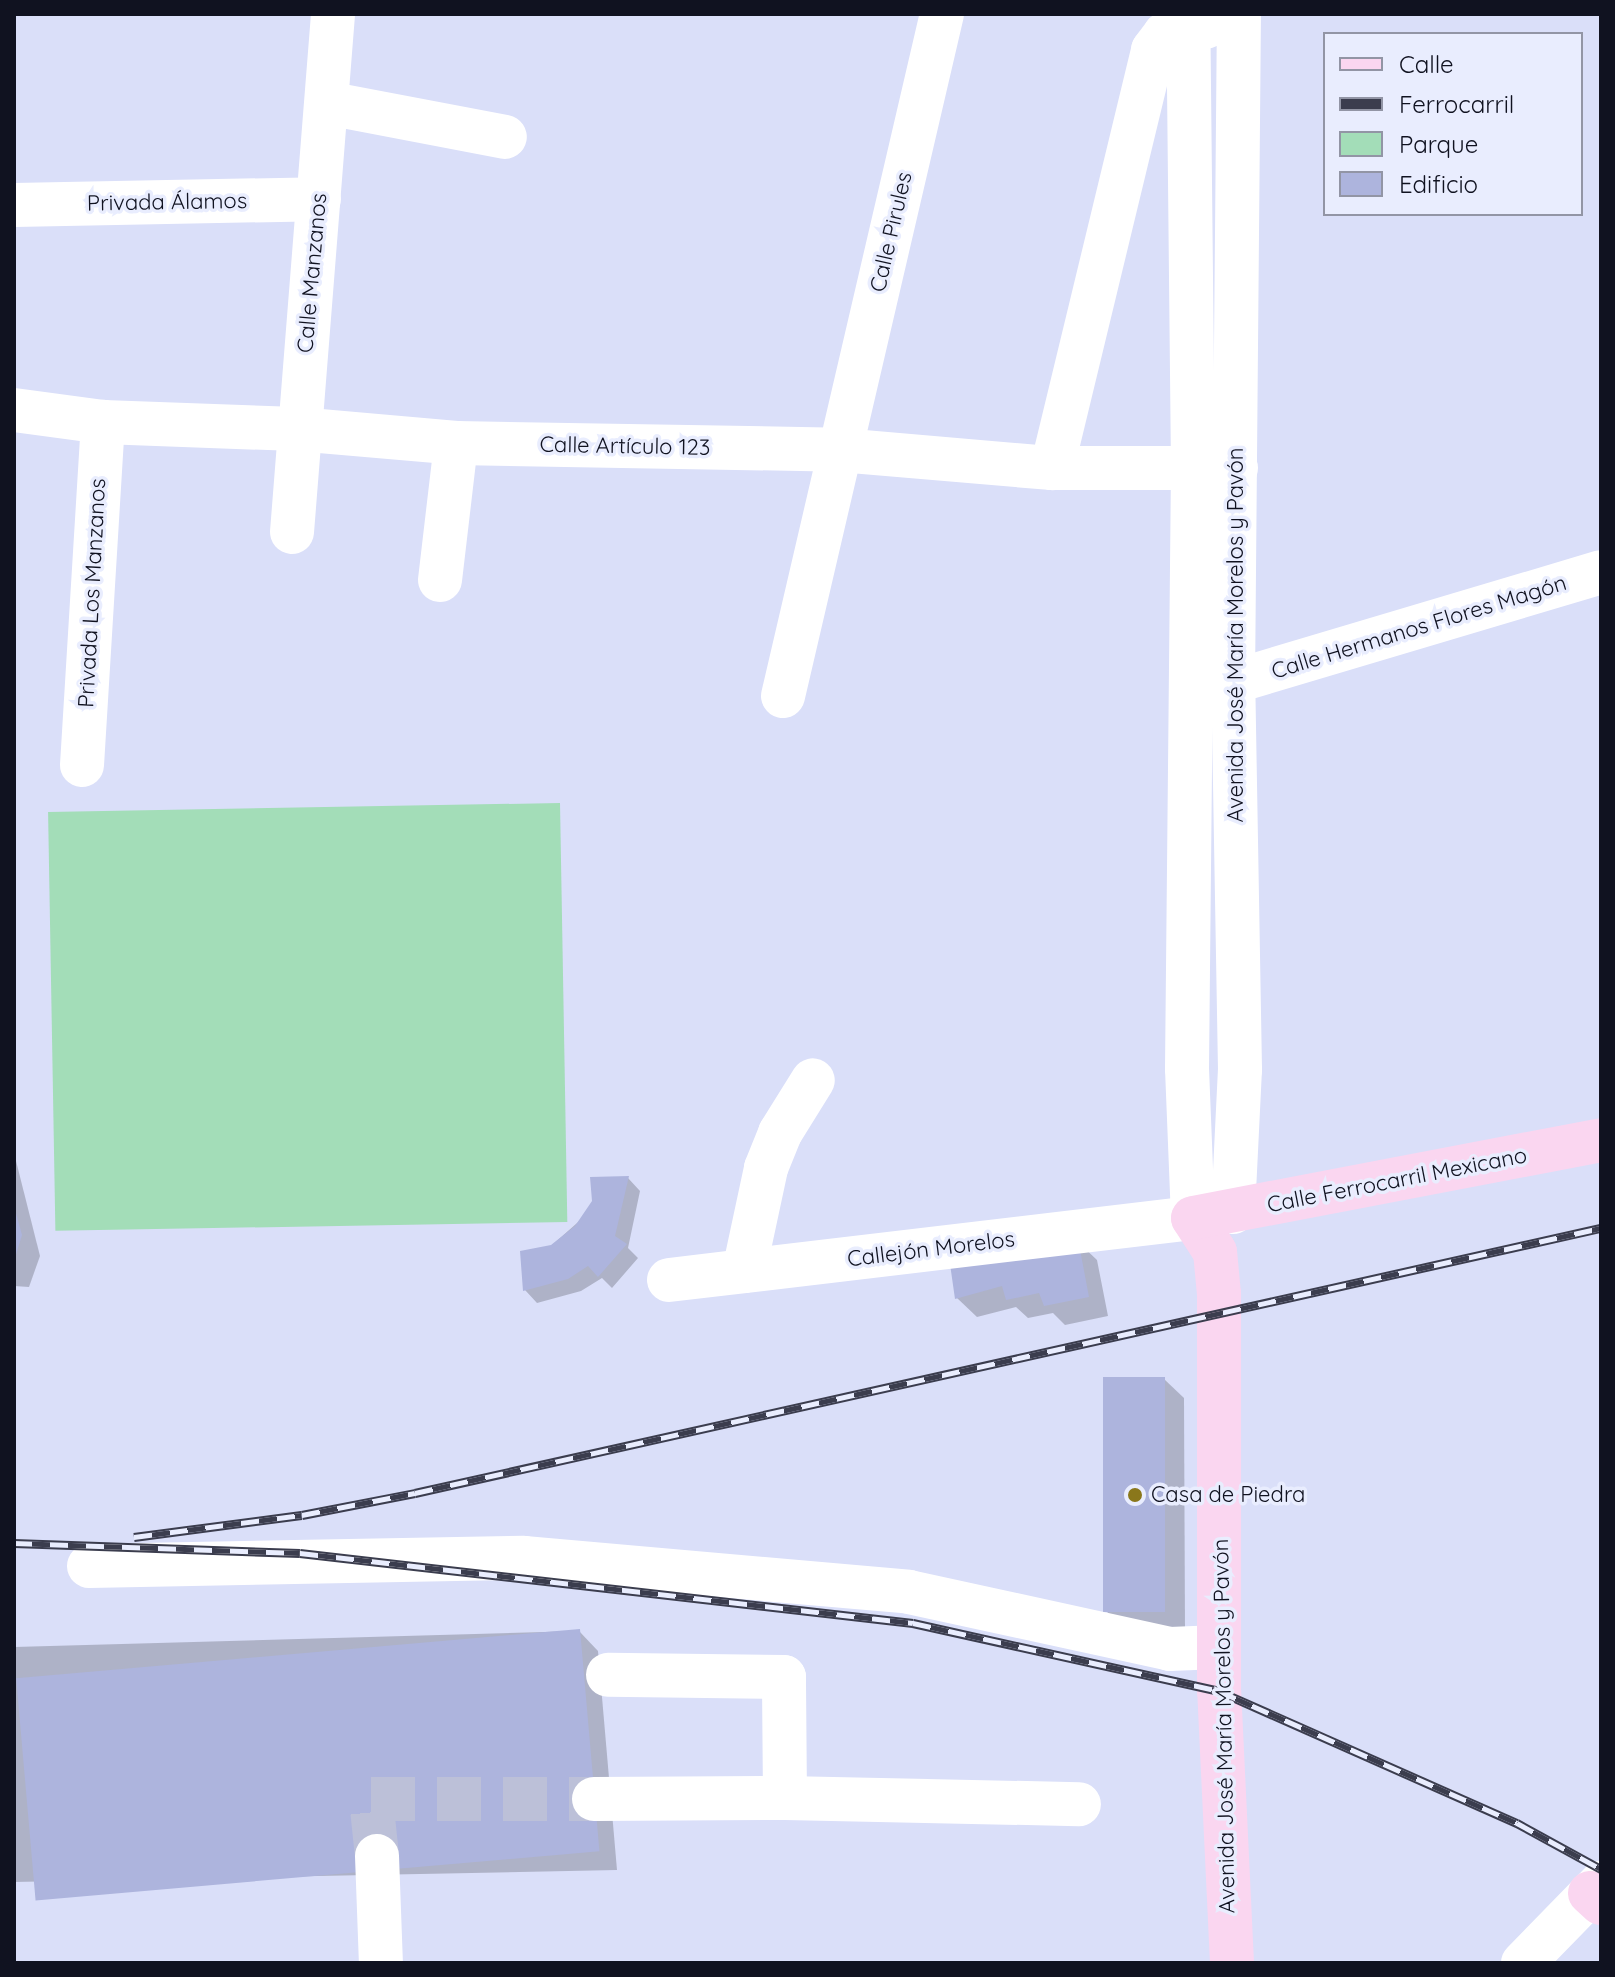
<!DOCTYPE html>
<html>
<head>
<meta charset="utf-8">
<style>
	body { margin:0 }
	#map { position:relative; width:1615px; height:1977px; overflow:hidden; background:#dadff9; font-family:Quicksand,sans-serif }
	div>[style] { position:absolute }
	.green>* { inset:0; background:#a3ddb8; transform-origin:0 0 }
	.shadow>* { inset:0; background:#0003 }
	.building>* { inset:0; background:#adb4dd; transform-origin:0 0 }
	.minor-tunnel>* { height:44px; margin-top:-22px; transform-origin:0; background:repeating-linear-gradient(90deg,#bcc0d8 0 44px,transparent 0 66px) }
	.minor>* { height:44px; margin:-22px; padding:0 22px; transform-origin:22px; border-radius:22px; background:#fff }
	.major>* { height:44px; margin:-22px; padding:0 22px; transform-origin:22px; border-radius:22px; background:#fad6f0 }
	.rail>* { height:9px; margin-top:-4.5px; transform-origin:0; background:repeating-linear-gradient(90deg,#e9edfe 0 18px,#3b3d4e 0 36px); box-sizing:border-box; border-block:2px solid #3b3d4e }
	.dots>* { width:22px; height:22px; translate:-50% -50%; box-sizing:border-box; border:4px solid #e9edfe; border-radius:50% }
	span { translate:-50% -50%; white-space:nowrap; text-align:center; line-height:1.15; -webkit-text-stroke:7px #e9edfe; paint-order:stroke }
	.street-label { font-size:22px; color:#101220 }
	.poi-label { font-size:22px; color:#101220 }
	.left { translate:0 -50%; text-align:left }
	.frame { position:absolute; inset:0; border:16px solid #101220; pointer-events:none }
	.legend { position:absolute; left:1323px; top:32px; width:260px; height:184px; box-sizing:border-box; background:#e9edfe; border:2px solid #9295a5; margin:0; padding:10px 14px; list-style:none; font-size:24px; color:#101220 }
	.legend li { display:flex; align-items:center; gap:16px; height:40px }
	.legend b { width:40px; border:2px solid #9295a5 }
</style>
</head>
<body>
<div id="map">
	<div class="green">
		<div style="left:560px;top:803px;width:419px;height:512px;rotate:89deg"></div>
	</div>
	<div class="shadow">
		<div style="clip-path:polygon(14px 1153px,40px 1256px,29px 1287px,14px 1286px)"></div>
		<div style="clip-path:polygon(628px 1178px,640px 1191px,628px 1248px,638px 1258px,612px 1288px,602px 1278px,581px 1291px,537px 1303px,525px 1290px,551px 1246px)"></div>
		<div style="clip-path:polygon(1077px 1241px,1097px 1260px,1108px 1316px,1065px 1325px,1053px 1313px,1028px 1318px,1016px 1307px,977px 1317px,957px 1298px)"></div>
		<div style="clip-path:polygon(1164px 1379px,1184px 1398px,1185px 1630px,1126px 1630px,1106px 1611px)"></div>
		<div style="clip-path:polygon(579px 1631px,598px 1651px,617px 1870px,14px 1882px,14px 1647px)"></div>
	</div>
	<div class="building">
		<div style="clip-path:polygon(629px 1176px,615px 1236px,627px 1244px,598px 1277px,588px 1266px,568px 1279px,523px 1291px,520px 1251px,551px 1245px,575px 1226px,592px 1201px,590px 1177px)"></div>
		<div style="clip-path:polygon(14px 1206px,22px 1235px,14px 1261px)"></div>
		<div style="clip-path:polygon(1078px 1239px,1089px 1297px,1044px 1306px,1039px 1293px,1006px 1300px,1002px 1286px,955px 1299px,950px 1264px)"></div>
		<div style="left:1165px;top:1377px;width:235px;height:62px;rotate:90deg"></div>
		<div style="left:580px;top:1629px;width:223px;height:566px;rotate:85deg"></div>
	</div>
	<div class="minor-tunnel">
		<div style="left:377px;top:1856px;width:57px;rotate:-96deg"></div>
		<div style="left:371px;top:1799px;width:223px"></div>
	</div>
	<div class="minor">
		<div style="left:327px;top:103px;width:181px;rotate:10.8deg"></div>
		<div style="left:14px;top:205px;width:305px;rotate:-1.1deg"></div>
		<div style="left:14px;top:410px;width:90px;rotate:7.7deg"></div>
		<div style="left:103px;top:422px;width:194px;rotate:2.1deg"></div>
		<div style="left:297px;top:429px;width:160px;rotate:5deg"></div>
		<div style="left:456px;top:443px;width:384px;rotate:1deg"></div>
		<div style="left:840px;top:450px;width:213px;rotate:4.9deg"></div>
		<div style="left:1052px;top:468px;width:184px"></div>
		<div style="left:1052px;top:468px;width:430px;rotate:-76.4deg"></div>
		<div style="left:1153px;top:50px;width:20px;rotate:-53deg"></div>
		<div style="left:1165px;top:34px;width:22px;rotate:-24deg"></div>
		<div style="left:1185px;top:25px;width:21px;rotate:5deg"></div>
		<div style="left:292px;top:532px;width:520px;rotate:-85.47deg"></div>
		<div style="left:440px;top:580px;width:138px;rotate:-83.3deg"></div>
		<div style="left:1209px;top:689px;width:409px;rotate:-16.6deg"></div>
		<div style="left:783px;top:696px;width:700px;rotate:-76.88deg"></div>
		<div style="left:82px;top:765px;width:344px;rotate:-86.5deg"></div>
		<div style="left:1233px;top:1212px;width:142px;rotate:-87.2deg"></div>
		<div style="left:1240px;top:1070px;width:387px;rotate:-91deg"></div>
		<div style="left:1233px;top:683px;width:669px;rotate:-89.49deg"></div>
		<div style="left:744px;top:1271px;width:105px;rotate:-77.9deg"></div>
		<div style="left:766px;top:1168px;width:38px;rotate:-68deg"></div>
		<div style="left:780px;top:1133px;width:62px;rotate:-58.1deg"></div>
		<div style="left:669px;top:1280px;width:528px;rotate:-6.75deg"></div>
		<div style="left:1193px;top:1218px;width:149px;rotate:-92.3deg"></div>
		<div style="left:1187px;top:1069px;width:601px;rotate:-89.43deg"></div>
		<div style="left:1193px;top:468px;width:454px;rotate:-90.6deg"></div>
		<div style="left:89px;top:1566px;width:435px;rotate:-1.1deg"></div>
		<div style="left:524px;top:1558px;width:386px;rotate:5deg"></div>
		<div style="left:909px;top:1592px;width:267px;rotate:12.3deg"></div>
		<div style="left:1170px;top:1649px;width:49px;rotate:-2.3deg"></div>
		<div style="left:785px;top:1798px;width:294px;rotate:1.2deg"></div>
		<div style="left:594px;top:1799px;width:191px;rotate:-0.3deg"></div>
		<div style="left:785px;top:1798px;width:121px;rotate:-90.5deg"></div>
		<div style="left:784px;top:1677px;width:176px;rotate:-179.3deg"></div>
		<div style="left:377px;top:1856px;width:107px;rotate:87.9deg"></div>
		<div style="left:1523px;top:1963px;width:112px;rotate:-45.7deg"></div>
	</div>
	<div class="major">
		<div style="left:1590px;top:1893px;width:15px;rotate:42deg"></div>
		<div style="left:1232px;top:1963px;width:272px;rotate:-92.7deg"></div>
		<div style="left:1219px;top:1691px;width:397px;rotate:-90deg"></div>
		<div style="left:1219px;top:1294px;width:42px;rotate:-95.4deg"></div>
		<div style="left:1215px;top:1252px;width:40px;rotate:-122.9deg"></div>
		<div style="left:1193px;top:1218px;width:415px;rotate:-10.8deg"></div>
	</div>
	<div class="rail">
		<div style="left:134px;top:1537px;width:169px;rotate:-7.5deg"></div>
		<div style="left:302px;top:1515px;width:115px;rotate:-11deg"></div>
		<div style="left:415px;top:1493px;width:1215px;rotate:-12.6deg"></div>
		<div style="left:14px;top:1543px;width:286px;rotate:2deg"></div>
		<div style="left:300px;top:1553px;width:617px;rotate:6.51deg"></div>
		<div style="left:913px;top:1623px;width:313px;rotate:12.5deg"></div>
		<div style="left:1219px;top:1691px;width:326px;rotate:23.9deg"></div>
		<div style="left:1517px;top:1823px;width:96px;rotate:28.7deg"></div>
	</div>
	<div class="dots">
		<div style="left:1135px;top:1495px;background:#8a771b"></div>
	</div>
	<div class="street-label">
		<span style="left:167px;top:202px;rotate:-1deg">Privada Álamos</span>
		<span style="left:891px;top:232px;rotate:-77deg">Calle Pirules</span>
		<span style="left:312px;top:273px;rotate:-85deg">Calle Manzanos</span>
		<span style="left:625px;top:446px;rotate:1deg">Calle Artículo 123</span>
		<span style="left:92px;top:593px;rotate:-87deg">Privada Los Manzanos</span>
		<span style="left:1419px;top:627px;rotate:-17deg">Calle Hermanos Flores Magón</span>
		<span style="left:1236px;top:635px;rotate:-90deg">Avenida José María Morelos y Pavón</span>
		<span style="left:1397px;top:1180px;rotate:-11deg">Calle Ferrocarril Mexicano</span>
		<span style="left:931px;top:1249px;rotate:-7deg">Callejón Morelos</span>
		<span style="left:1224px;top:1726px;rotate:-91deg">Avenida José María Morelos y Pavón</span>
	</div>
	<div class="poi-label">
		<span class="left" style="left:1151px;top:1495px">Casa de Piedra</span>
	</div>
	<div class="frame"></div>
	<ul class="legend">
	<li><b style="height:10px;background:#fad6f0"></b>Calle</li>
	<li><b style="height:10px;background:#3b3d4e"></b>Ferrocarril</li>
	<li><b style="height:22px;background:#a3ddb8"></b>Parque</li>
	<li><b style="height:22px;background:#adb4dd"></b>Edificio</li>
	</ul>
</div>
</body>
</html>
